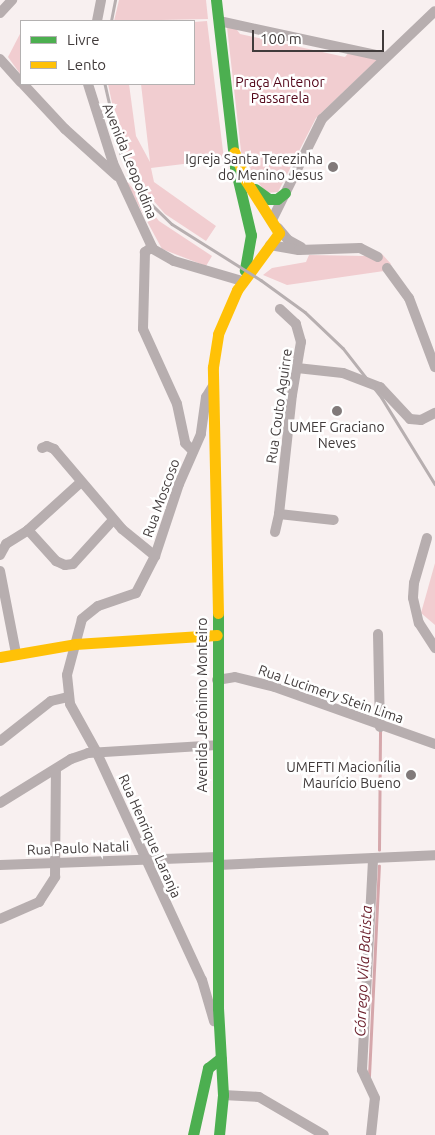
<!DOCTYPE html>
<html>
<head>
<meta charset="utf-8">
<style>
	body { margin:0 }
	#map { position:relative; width:435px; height:1135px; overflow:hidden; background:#f8f0f0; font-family:Ubuntu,sans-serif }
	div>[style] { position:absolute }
	.green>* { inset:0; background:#f1cdd0 }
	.stream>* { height:2.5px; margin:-1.25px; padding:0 1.25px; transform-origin:1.25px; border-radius:1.25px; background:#d5a7ab }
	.street>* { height:10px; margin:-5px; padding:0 5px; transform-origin:5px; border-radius:5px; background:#b7aeaf }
	.fast>* { height:11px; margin:-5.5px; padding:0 5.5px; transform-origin:5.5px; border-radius:5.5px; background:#4caf50 }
	.slow>* { height:11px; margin:-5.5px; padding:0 5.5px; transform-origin:5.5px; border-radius:5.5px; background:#ffc107 }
	.rail>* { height:2.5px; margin:-1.25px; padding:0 1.25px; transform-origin:1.25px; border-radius:1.25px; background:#b7afb0 }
	.dots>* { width:14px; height:14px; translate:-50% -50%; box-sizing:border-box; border:2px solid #fff; border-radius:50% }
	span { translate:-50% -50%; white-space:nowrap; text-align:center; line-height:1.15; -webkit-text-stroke:5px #fff; paint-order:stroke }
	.park-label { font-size:14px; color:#53071a }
	.poi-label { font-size:14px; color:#413b3b }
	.right { translate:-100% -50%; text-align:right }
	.street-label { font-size:14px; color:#413b3b }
	.water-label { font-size:15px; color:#6d222e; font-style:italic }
	.legend { position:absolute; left:20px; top:20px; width:175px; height:65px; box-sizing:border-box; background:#fff; border:1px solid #b3b1b1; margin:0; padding:6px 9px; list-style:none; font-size:15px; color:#413b3b }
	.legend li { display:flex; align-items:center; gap:10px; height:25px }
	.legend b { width:25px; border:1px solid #b3b1b1 }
	.scale { position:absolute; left:252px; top:30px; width:132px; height:22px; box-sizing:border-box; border:2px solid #413b3b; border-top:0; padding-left:6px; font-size:15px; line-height:18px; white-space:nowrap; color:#413b3b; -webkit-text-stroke:4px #fff; paint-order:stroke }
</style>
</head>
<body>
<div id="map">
	<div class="green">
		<div style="clip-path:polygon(119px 0,206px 0,208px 19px,114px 21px)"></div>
		<div style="clip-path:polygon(207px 21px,224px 159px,151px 168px,154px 182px,216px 226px,206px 241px,165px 214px,140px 185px,120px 140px,108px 84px,129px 84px,136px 136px,150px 162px,141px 84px,194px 84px,194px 22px)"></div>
		<div style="clip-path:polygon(234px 26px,240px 34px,345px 57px,349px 52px,377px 60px,316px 118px,278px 192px,266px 193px,242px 160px,227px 27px)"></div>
		<div style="clip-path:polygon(21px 32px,21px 75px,8px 57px)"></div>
		<div style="clip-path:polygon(122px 175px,159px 221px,212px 256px,206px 266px,162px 249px)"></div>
		<div style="clip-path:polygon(382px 254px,391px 264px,384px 271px,287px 285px,263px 275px,272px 268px,306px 262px,309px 255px,366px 256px,374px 260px)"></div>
		<div style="clip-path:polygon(435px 563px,435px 625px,421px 613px)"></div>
	</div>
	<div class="stream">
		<div style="left:379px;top:850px;width:120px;rotate:-89.5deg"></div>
		<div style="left:369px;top:1076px;width:210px;rotate:-87.3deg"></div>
	</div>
	<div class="street">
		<div style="left:0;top:13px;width:18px;rotate:-47deg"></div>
		<div style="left:97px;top:21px;width:21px;rotate:-79deg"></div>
		<div style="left:219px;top:21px;width:171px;rotate:12.2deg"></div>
		<div style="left:0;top:59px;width:31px;rotate:48deg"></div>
		<div style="left:23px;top:84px;width:62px;rotate:47deg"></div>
		<div style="left:65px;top:129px;width:70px;rotate:42.1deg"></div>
		<div style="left:88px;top:84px;width:83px;rotate:72.4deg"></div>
		<div style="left:113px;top:163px;width:95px;rotate:65.1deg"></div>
		<div style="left:153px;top:249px;width:24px;rotate:30deg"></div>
		<div style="left:174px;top:261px;width:71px;rotate:16.4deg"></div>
		<div style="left:272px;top:220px;width:113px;rotate:-63.7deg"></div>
		<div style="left:322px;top:119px;width:156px;rotate:-43.7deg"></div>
		<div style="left:278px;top:228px;width:16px;rotate:50deg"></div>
		<div style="left:288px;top:240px;width:15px;rotate:28deg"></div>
		<div style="left:270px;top:245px;width:29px;rotate:10deg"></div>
		<div style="left:299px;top:250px;width:61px;rotate:-1.9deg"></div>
		<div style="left:360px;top:248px;width:20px;rotate:27deg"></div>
		<div style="left:152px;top:247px;width:9px;rotate:144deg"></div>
		<div style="left:145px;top:252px;width:77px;rotate:91.5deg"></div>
		<div style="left:143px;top:329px;width:82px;rotate:65.6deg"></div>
		<div style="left:177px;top:404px;width:40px;rotate:78deg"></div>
		<div style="left:185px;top:443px;width:11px;rotate:45deg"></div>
		<div style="left:387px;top:268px;width:37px;rotate:54deg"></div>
		<div style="left:409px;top:298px;width:74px;rotate:69.4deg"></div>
		<div style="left:297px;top:368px;width:46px;rotate:6.2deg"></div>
		<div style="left:343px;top:373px;width:40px;rotate:21deg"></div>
		<div style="left:380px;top:387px;width:44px;rotate:46.8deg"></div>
		<div style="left:410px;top:419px;width:11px;rotate:5deg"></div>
		<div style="left:421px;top:420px;width:16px;rotate:-27deg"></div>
		<div style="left:213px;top:386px;width:13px;rotate:122deg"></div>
		<div style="left:206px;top:397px;width:37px;rotate:98deg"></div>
		<div style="left:201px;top:434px;width:55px;rotate:113.7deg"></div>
		<div style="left:179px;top:484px;width:76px;rotate:108.4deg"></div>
		<div style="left:155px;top:556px;width:42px;rotate:117.2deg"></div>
		<div style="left:136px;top:593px;width:40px;rotate:161.1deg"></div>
		<div style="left:98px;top:606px;width:21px;rotate:141deg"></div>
		<div style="left:82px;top:619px;width:58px;rotate:105deg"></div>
		<div style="left:67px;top:675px;width:29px;rotate:84deg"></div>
		<div style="left:70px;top:704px;width:54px;rotate:61deg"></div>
		<div style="left:96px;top:751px;width:252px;rotate:65.2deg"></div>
		<div style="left:202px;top:980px;width:43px;rotate:73.7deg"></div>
		<div style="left:42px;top:448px;width:5px;rotate:-22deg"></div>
		<div style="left:47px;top:446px;width:8px;rotate:23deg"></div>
		<div style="left:54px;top:449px;width:105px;rotate:49.6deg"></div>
		<div style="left:122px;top:529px;width:43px;rotate:39.3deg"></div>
		<div style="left:279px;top:514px;width:120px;rotate:-83.8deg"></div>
		<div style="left:292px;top:395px;width:54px;rotate:-80.4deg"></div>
		<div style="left:301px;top:342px;width:19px;rotate:-106deg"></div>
		<div style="left:296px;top:324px;width:22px;rotate:-137deg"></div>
		<div style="left:28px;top:530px;width:42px;rotate:47.9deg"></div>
		<div style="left:56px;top:561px;width:10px;rotate:24deg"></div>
		<div style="left:65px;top:565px;width:8px;rotate:-7deg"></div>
		<div style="left:73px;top:564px;width:59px;rotate:-47.7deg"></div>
		<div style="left:275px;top:532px;width:18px;rotate:-77deg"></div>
		<div style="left:279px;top:514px;width:55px;rotate:6.2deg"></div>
		<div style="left:427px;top:538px;width:47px;rotate:106.1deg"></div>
		<div style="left:414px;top:583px;width:15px;rotate:94deg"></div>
		<div style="left:413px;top:598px;width:26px;rotate:77deg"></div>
		<div style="left:419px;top:623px;width:30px;rotate:57deg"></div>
		<div style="left:0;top:555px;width:13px;rotate:-61deg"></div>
		<div style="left:6px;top:544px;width:26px;rotate:-32deg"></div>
		<div style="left:28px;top:530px;width:70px;rotate:-42.1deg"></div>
		<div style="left:0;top:571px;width:84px;rotate:79deg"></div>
		<div style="left:378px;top:634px;width:93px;rotate:88.8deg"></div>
		<div style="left:217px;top:680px;width:18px;rotate:-9deg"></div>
		<div style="left:235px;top:677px;width:41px;rotate:14deg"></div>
		<div style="left:275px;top:687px;width:170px;rotate:19.6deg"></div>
		<div style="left:0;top:741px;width:65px;rotate:-38.1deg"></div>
		<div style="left:51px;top:701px;width:17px;rotate:-13deg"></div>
		<div style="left:0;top:803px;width:84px;rotate:-31.8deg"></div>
		<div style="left:71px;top:759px;width:18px;rotate:-19deg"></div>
		<div style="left:88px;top:753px;width:129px;rotate:-3.5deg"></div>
		<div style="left:0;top:865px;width:218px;rotate:-2.1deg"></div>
		<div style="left:218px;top:865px;width:217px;rotate:-2.6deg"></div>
		<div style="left:0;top:919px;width:43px;rotate:-23.6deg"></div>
		<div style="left:39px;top:902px;width:30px;rotate:-57deg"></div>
		<div style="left:55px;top:877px;width:107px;rotate:-89.5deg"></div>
		<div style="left:223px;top:1095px;width:36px;rotate:3deg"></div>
		<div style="left:259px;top:1097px;width:75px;rotate:30.3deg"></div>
		<div style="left:371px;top:1135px;width:37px;rotate:-84deg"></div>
		<div style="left:375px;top:1098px;width:31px;rotate:-115deg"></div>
		<div style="left:362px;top:1070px;width:212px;rotate:-87deg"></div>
	</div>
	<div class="fast">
		<div style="left:216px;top:0;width:168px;rotate:83.5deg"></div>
		<div style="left:235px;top:167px;width:70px;rotate:76.8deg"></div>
		<div style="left:251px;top:235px;width:36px;rotate:100deg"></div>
		<div style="left:255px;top:189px;width:17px;rotate:36deg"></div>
		<div style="left:269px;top:199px;width:8px"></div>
		<div style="left:277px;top:199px;width:10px;rotate:-37deg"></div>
		<div style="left:218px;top:613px;width:395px;rotate:90deg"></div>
		<div style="left:218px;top:1008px;width:87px;rotate:86.7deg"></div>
		<div style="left:223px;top:1095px;width:40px;rotate:95.7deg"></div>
		<div style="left:193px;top:1135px;width:69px;rotate:-77.4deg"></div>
		<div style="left:208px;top:1068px;width:16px;rotate:-38deg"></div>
	</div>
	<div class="slow">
		<div style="left:218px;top:613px;width:246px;rotate:-91.2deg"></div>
		<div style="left:213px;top:367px;width:33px;rotate:-81deg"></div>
		<div style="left:218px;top:334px;width:48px;rotate:-66.6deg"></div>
		<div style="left:237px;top:290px;width:71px;rotate:-53.6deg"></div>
		<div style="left:279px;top:233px;width:62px;rotate:-122.4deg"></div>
		<div style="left:246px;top:181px;width:31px;rotate:-112deg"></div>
		<div style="left:0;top:657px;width:76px;rotate:-9.8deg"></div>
		<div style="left:75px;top:644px;width:142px;rotate:-3.6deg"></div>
	</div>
	<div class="rail">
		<div style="left:111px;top:21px;width:21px;rotate:-79deg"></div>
		<div style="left:105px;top:84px;width:72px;rotate:77.1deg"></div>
		<div style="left:121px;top:154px;width:50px;rotate:61.4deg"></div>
		<div style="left:145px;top:198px;width:37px;rotate:44deg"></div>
		<div style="left:172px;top:224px;width:105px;rotate:32.2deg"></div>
		<div style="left:261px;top:280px;width:54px;rotate:36deg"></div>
		<div style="left:305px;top:312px;width:52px;rotate:43.5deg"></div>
		<div style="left:343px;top:348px;width:63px;rotate:52deg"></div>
		<div style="left:382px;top:398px;width:101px;rotate:58.4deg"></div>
	</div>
	<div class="dots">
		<div style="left:333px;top:167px;background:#817a7a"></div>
		<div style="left:337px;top:411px;background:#817a7a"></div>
		<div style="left:411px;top:775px;background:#817a7a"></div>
	</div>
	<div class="park-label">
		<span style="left:280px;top:90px">Praça Antenor<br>Passarela</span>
	</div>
	<div class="poi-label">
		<span class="right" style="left:323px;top:167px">Igreja Santa Terezinha<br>do Menino Jesus</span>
		<span style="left:337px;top:435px">UMEF Graciano<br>Neves</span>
		<span class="right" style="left:401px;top:775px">UMEFTI Macionília<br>Maurício Bueno</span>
	</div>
	<div class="street-label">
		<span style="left:130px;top:161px;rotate:68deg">Avenida Leopoldina</span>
		<span style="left:279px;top:406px;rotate:-82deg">Rua Couto Aguirre</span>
		<span style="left:161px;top:498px;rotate:-70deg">Rua Moscoso</span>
		<span style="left:331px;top:694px;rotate:19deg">Rua Lucimery Stein Lima</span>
		<span style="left:202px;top:705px;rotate:-90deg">Avenida Jerônimo Monteiro</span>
		<span style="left:150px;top:836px;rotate:66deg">Rua Henrique Laranja</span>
		<span style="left:78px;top:848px;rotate:-2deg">Rua Paulo Natali</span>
	</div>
	<div class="water-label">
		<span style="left:363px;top:971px;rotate:-87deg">Córrego Vila Batista</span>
	</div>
	<ul class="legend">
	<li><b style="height:6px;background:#4caf50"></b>Livre</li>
	<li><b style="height:6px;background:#ffc107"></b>Lento</li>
	</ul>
	<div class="scale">100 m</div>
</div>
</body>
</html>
